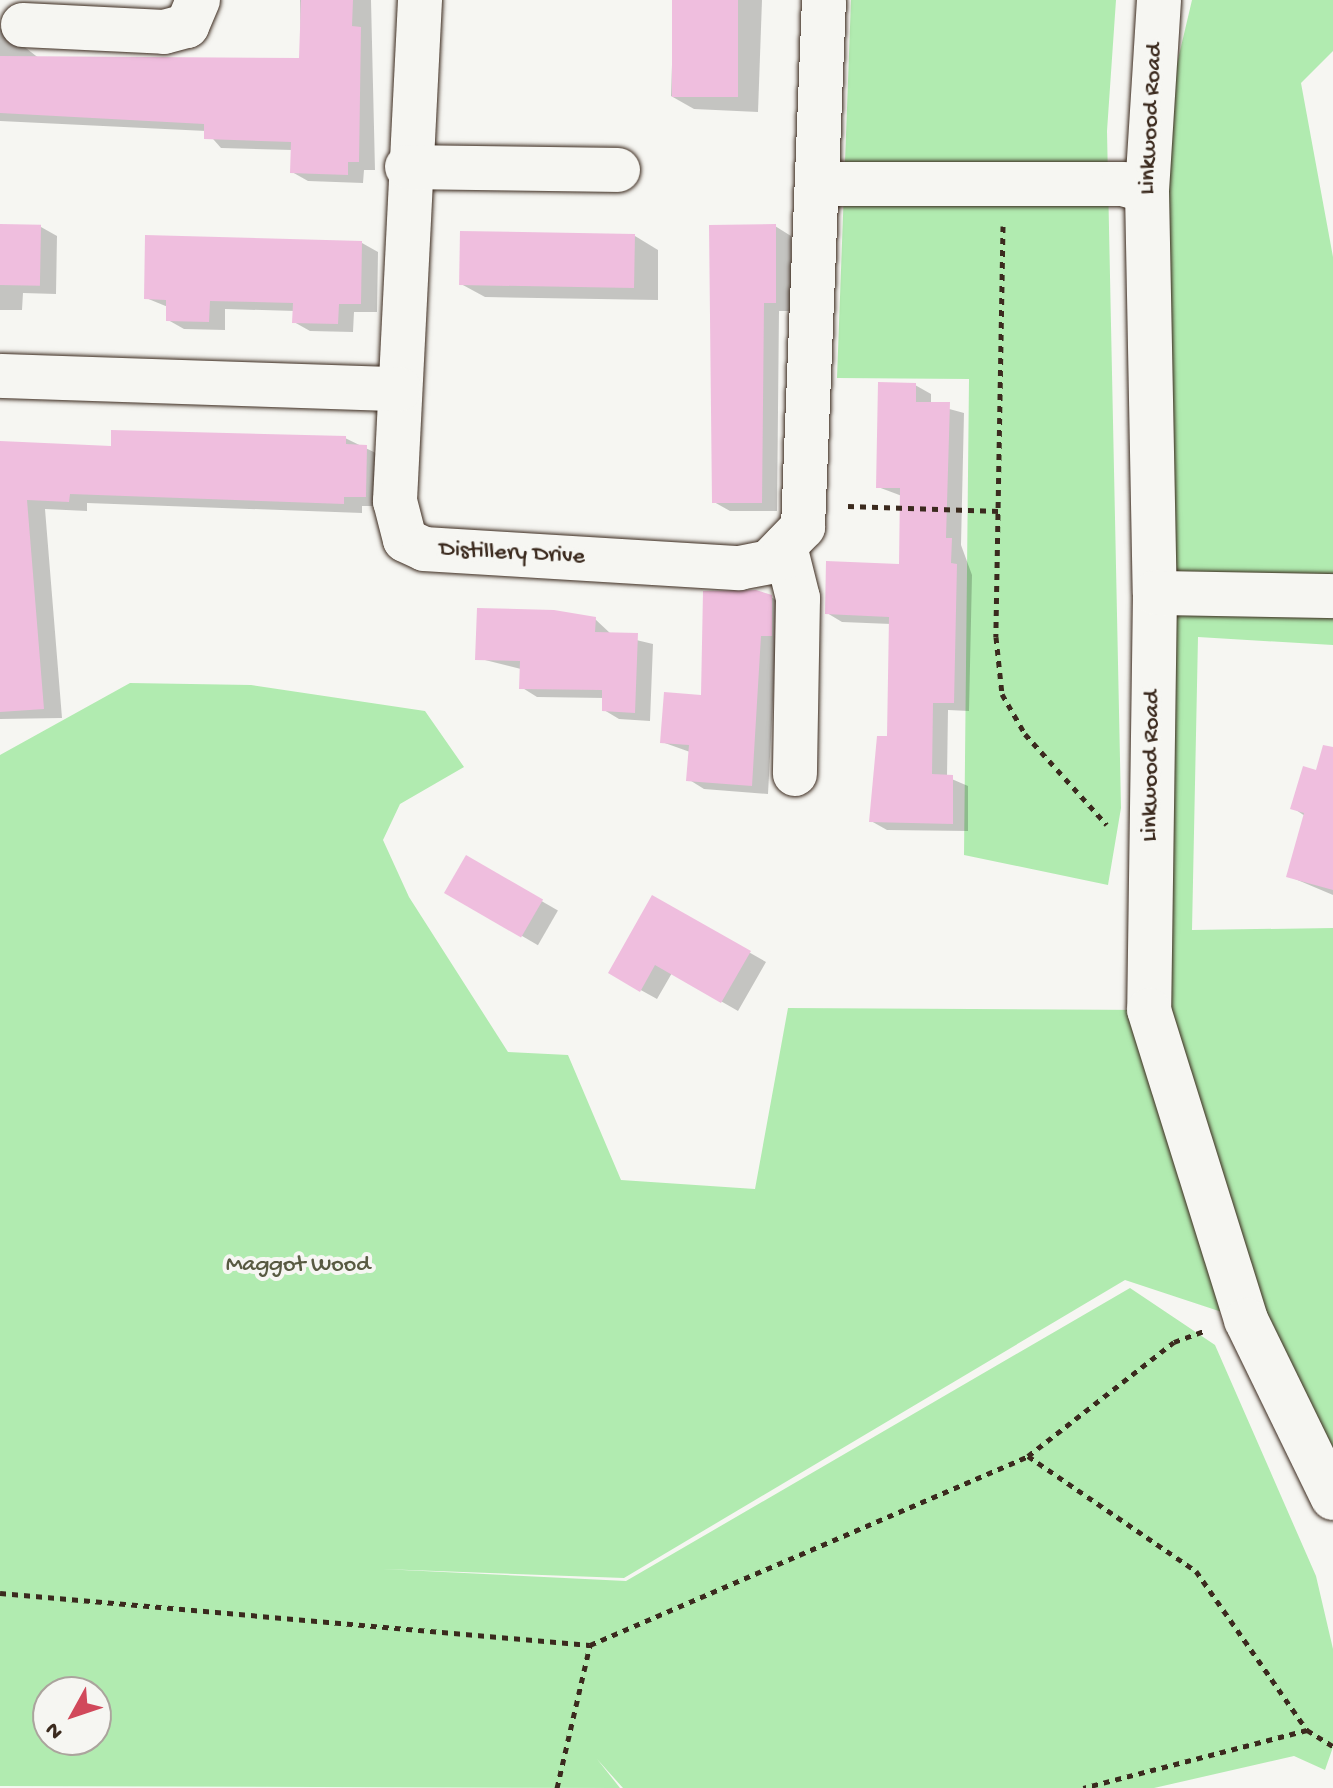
<!DOCTYPE html>
<html>
<head>
<meta charset="utf-8">
<style>
	body { margin:0 }
	#map { position:relative; width:1333px; height:1788px; overflow:hidden; background:#f6f6f2; font-family:"Gochi Hand",sans-serif }
	div>[style] { position:absolute }
	.green>* { inset:0; background:#b1ebb0 }
	.shadow>* { inset:0; background:#0003; transform-origin:0 0 }
	.building>* { inset:0; background:#efbede; transform-origin:0 0 }
	.path>* { height:5px; margin-top:-2.5px; transform-origin:0; background:repeating-linear-gradient(90deg,#3b2a1e 0 6px,transparent 0 12px) }
	.roads { filter:drop-shadow(0 0 2px #3b2a1e) drop-shadow(0 0 2px #3b2a1e) }
	.minor>* { height:44px; margin:-22px; padding:0 22px; transform-origin:22px; border-radius:22px; background:#f6f6f2 }
	span { translate:-50% -50%; white-space:nowrap; text-align:center; line-height:1.15; -webkit-text-stroke:8px #f6f6f2; paint-order:stroke }
	.street-label { font-size:24px; color:#3b2a1e }
	.park-label { font-size:24px; color:#585a42 }
	.north { position:absolute; left:32px; top:1676px; width:80px; height:80px; box-sizing:border-box; background:#f6f6f2; border:2px solid #aba49d; border-radius:50%; rotate:230deg; font-size:22px; font-weight:700; line-height:32px; text-align:center; color:#3b2a1e }
	.north::after { content:''; display:block; margin:auto; width:28px; height:36px; background:#d1495b; clip-path:polygon(50% 0,100% 100%,50% 72%,0 100%) }
</style>
</head>
<body>
<div id="map">
	<div class="green">
		<div style="clip-path:polygon(851px 0,1116px 0,1107px 131px,1121px 808px,1108px 885px,964px 855px,969px 379px,837px 378px)"></div>
		<div style="clip-path:polygon(evenodd,1192px 0,1333px 0,1333px 51px,1301px 83px,1333px 257px,1333px 645px,1198px 637px,1192px 930px,1333px 928px,1333px 1498px,1246px 1320px,1125px 1280px,624px 1578px,382px 1569px,626px 1581px,1130px 1288px,1215px 1345px,1316px 1576px,1333px 1649px,1333px 1747px,1325px 1770px,1294px 1756px,1154px 1788px,623px 1788px,597px 1759px,620px 1788px,0 1786px,0 755px,130px 683px,251px 685px,425px 711px,464px 767px,400px 804px,383px 840px,409px 897px,508px 1052px,568px 1055px,621px 1180px,755px 1189px,788px 1008px,1149px 1010px,1147px 191px,1192px 0,48px 1692px,96px 1692px,96px 1740px,48px 1740px,48px 1692px)"></div>
	</div>
	<div class="shadow">
		<div style="clip-path:polygon(300px 0,371px 0,375px 170px,364px 170px,363px 183px,308px 181px,292px 172px,292px 150px,221px 148px,206px 131px,0 121px,0 28px,40px 59px,301px 60px)"></div>
		<div style="clip-path:polygon(674px 0,762px 0,758px 112px,694px 109px,671px 96px)"></div>
		<div style="clip-path:polygon(0 226px,41px 227px,57px 236px,56px 294px,23px 293px,22px 310px,0 310px)"></div>
		<div style="clip-path:polygon(775px 226px,791px 236px,791px 311px,779px 311px,777px 511px,730px 511px,714px 502px)"></div>
		<div style="clip-path:polygon(635px 236px,658px 250px,658px 300px,485px 297px,461px 284px)"></div>
		<div style="clip-path:polygon(362px 243px,378px 252px,377px 312px,354px 312px,353px 332px,310px 331px,294px 322px,295px 311px,225px 309px,225px 330px,184px 329px,168px 320px,168px 307px,146px 298px)"></div>
		<div style="clip-path:polygon(915px 385px,931px 394px,931px 404px,964px 413px,961px 545px,972px 575px,969px 711px,948px 710px,947px 777px,968px 786px,968px 831px,887px 830px,871px 821px,889px 738px,891px 624px,842px 622px,827px 613px,901px 566px,902px 496px,878px 487px)"></div>
		<div style="clip-path:polygon(345px 438px,384px 457px,383px 506px,362px 506px,362px 513px,87px 503px,87px 511px,45px 509px,62px 718px,0 719px,0 443px,113px 448px)"></div>
		<div style="clip-path:polygon(771px 597px,787px 607px,776px 644px,768px 794px,704px 789px,688px 779px,690px 752px,662px 742px,703px 697px)"></div>
		<div style="clip-path:polygon(595px 619px,611px 634px,653px 644px,650px 721px,619px 719px,604px 710px,604px 698px,537px 697px,521px 687px,521px 669px,477px 658px)"></div>
		<div style="clip-path:polygon(1333px 777px,1333px 895px,1288px 876px,1305px 816px,1293px 808px)"></div>
		<div style="left:467px;top:858px;width:105px;height:40px;rotate:30deg"></div>
		<div style="clip-path:polygon(653px 898px,766px 962px,738px 1011px,672px 973px,657px 999px,610px 973px)"></div>
	</div>
	<div class="building">
		<div style="clip-path:polygon(301px 0,353px 0,352px 26px,361px 27px,359px 162px,348px 162px,348px 175px,290px 173px,291px 142px,204px 139px,204px 124px,0 113px,0 56px,299px 58px)"></div>
		<div style="left:672px;top:0;width:66px;height:97px"></div>
		<div style="left:0;top:224px;width:41px;height:61px;rotate:1deg"></div>
		<div style="clip-path:polygon(776px 224px,776px 303px,764px 303px,762px 503px,712px 503px,709px 225px)"></div>
		<div style="left:460px;top:231px;width:175px;height:54px;rotate:1deg"></div>
		<div style="clip-path:polygon(145px 235px,362px 241px,361px 304px,339px 304px,338px 324px,292px 323px,293px 303px,210px 301px,209px 322px,166px 321px,166px 300px,144px 299px)"></div>
		<div style="clip-path:polygon(878px 382px,916px 383px,916px 402px,950px 402px,946px 538px,952px 538px,951px 563px,957px 564px,954px 703px,933px 703px,932px 774px,953px 775px,953px 824px,869px 822px,877px 736px,887px 736px,889px 617px,825px 614px,826px 561px,899px 564px,900px 488px,876px 488px)"></div>
		<div style="clip-path:polygon(111px 430px,346px 436px,346px 444px,367px 445px,366px 497px,344px 497px,344px 504px,70px 494px,69px 502px,27px 500px,44px 709px,0 712px,0 441px,111px 446px)"></div>
		<div style="clip-path:polygon(756px 590px,772px 595px,772px 636px,761px 636px,752px 786px,686px 781px,689px 745px,660px 743px,664px 692px,701px 695px,703px 591px)"></div>
		<div style="clip-path:polygon(477px 608px,554px 610px,596px 617px,595px 632px,638px 633px,635px 713px,602px 711px,602px 690px,519px 689px,520px 661px,475px 660px)"></div>
		<div style="clip-path:polygon(1323px 745px,1333px 747px,1333px 890px,1286px 877px,1304px 813px,1290px 809px,1303px 766px,1316px 770px)"></div>
		<div style="left:466px;top:855px;width:89px;height:44px;rotate:30deg"></div>
		<div style="clip-path:polygon(652px 895px,751px 951px,721px 1003px,655px 965px,640px 992px,608px 973px)"></div>
	</div>
	<div class="path">
		<div style="left:1003px;top:226px;width:411px;rotate:91deg"></div>
		<div style="left:996px;top:637px;width:57px;rotate:84deg"></div>
		<div style="left:1002px;top:694px;width:46px;rotate:60.1deg"></div>
		<div style="left:1025px;top:734px;width:122px;rotate:48deg"></div>
		<div style="left:848px;top:506px;width:151px;rotate:1.9deg"></div>
		<div style="left:1028px;top:1456px;width:204px;rotate:34.4deg"></div>
		<div style="left:1196px;top:1571px;width:194px;rotate:55.1deg"></div>
		<div style="left:1307px;top:1730px;width:231px;rotate:165.5deg"></div>
		<div style="left:0;top:1593px;width:592px;rotate:5.04deg"></div>
		<div style="left:590px;top:1645px;width:477px;rotate:-23.3deg"></div>
		<div style="left:1028px;top:1456px;width:185px;rotate:-38deg"></div>
		<div style="left:1174px;top:1342px;width:33px;rotate:-20deg"></div>
		<div style="left:1307px;top:1730px;width:31px;rotate:32deg"></div>
		<div style="left:557px;top:1788px;width:147px;rotate:-77deg"></div>
	</div>
	<div class="roads">
		<div class="minor">
			<div style="left:420px;top:0;width:502px;rotate:92.86deg"></div>
			<div style="left:395px;top:501px;width:40px;rotate:75.6deg"></div>
			<div style="left:405px;top:540px;width:21px;rotate:25deg"></div>
			<div style="left:424px;top:549px;width:316px;rotate:3.5deg"></div>
			<div style="left:739px;top:568px;width:31px;rotate:-11deg"></div>
			<div style="left:769px;top:562px;width:49px;rotate:-45.8deg"></div>
			<div style="left:803px;top:527px;width:527px;rotate:-87.72deg"></div>
			<div style="left:1159px;top:0;width:191px;rotate:93.6deg"></div>
			<div style="left:1147px;top:191px;width:402px;rotate:88.9deg"></div>
			<div style="left:1155px;top:593px;width:417px;rotate:90.8deg"></div>
			<div style="left:1149px;top:1010px;width:325px;rotate:72.6deg"></div>
			<div style="left:1246px;top:1320px;width:198px;rotate:64deg"></div>
			<div style="left:23px;top:25px;width:141px;rotate:2.8deg"></div>
			<div style="left:164px;top:32px;width:24px;rotate:-15deg"></div>
			<div style="left:187px;top:26px;width:28px;rotate:-67deg"></div>
			<div style="left:407px;top:167px;width:211px;rotate:0.8deg"></div>
			<div style="left:821px;top:184px;width:302px"></div>
			<div style="left:1123px;top:184px;width:25px;rotate:16deg"></div>
			<div style="left:0;top:376px;width:399px;rotate:1.9deg"></div>
			<div style="left:785px;top:546px;width:54px;rotate:76deg"></div>
			<div style="left:798px;top:598px;width:176px;rotate:91deg"></div>
			<div style="left:1155px;top:593px;width:178px;rotate:1deg"></div>
		</div>
	</div>
	<div class="street-label">
		<span style="left:1152px;top:119px;rotate:-87deg">Linkwood Road</span>
		<span style="left:512px;top:554px;rotate:3deg">Distillery Drive</span>
		<span style="left:1152px;top:766px;rotate:-89deg">Linkwood Road</span>
	</div>
	<div class="park-label">
		<span style="left:298px;top:1266px">Maggot Wood</span>
	</div>
	<div class="north">N</div>
</div>
</body>
</html>
